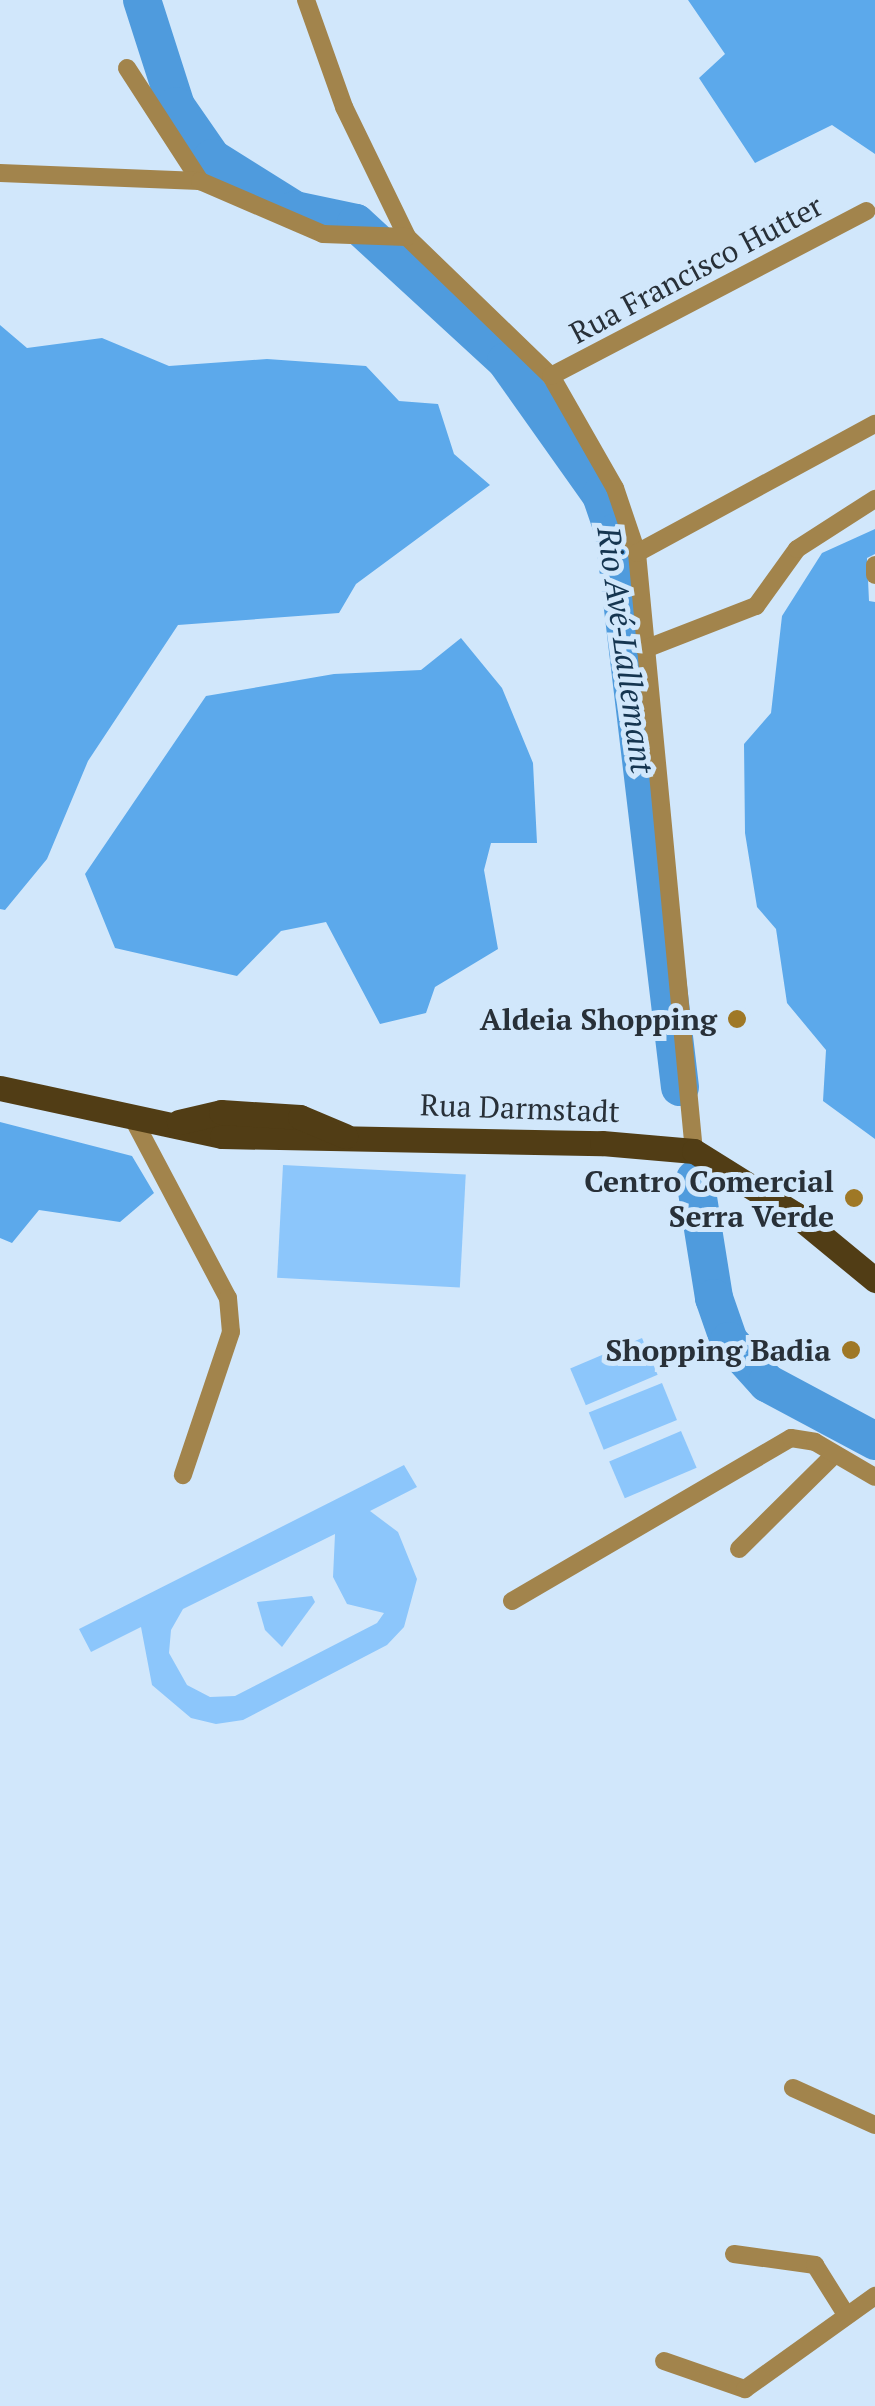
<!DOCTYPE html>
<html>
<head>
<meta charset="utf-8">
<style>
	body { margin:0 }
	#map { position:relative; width:875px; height:2406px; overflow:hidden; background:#d1e7fb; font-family:"PT Serif",serif }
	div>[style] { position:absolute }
	.green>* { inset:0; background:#8cc6fb; transform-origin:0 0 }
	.forest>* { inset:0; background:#5ca9eb }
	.river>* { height:38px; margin:-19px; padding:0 19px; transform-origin:19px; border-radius:19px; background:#4f9bdd }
	.minor>* { height:18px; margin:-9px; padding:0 9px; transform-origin:9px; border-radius:9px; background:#a2844c }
	.primary>* { height:25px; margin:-12.5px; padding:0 12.5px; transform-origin:12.5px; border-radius:12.5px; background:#513d15 }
	.dots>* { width:28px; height:28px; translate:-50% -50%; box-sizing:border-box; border:5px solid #d1e7fb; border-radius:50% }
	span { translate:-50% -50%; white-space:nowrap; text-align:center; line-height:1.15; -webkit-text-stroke:10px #d1e7fb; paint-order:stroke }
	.street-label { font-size:30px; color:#283038 }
	.poi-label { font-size:30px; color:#283038; font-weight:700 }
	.right { translate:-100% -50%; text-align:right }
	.water-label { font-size:32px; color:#153550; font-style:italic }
</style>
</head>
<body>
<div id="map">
	<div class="green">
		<div style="left:283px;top:1165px;width:183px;height:113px;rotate:3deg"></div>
		<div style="left:642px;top:1338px;width:40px;height:78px;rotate:67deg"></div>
		<div style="left:662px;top:1383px;width:40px;height:79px;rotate:68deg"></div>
		<div style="left:681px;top:1431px;width:40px;height:78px;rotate:67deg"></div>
		<div style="clip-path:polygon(evenodd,404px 1465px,417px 1487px,370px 1511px,398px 1532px,417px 1579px,404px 1627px,387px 1645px,243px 1720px,216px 1724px,191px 1718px,152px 1685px,141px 1627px,91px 1652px,79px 1629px,404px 1465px,335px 1534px,333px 1577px,347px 1604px,384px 1613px,377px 1623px,235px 1696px,210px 1697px,187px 1685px,169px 1653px,171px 1630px,183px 1609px,335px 1534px)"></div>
		<div style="clip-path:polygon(312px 1596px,315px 1602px,282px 1647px,265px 1630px,257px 1602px)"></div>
	</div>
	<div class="forest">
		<div style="clip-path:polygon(688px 0,875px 0,875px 154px,832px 125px,755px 163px,699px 78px,725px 54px)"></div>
		<div style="clip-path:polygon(0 325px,27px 348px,102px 338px,169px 366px,267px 359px,366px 366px,399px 401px,438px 404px,454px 454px,490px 485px,356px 584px,339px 613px,178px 625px,88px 761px,47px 859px,5px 910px,0 909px)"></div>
		<div style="clip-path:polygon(875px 529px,875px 554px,867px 558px,869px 601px,875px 602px,875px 1139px,823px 1101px,826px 1050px,787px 1003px,776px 929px,757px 907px,745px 833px,744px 744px,771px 713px,782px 616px,822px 553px)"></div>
		<div style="clip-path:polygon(461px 638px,502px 688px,533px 763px,537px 843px,491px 843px,484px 870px,498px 949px,435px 987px,426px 1013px,380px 1024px,326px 922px,281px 931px,237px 976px,115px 948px,85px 874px,206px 696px,334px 674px,421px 670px)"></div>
		<div style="clip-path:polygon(0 1122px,132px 1156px,154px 1193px,120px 1222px,39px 1210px,12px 1243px,0 1238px)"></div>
	</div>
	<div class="river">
		<div style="left:142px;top:0;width:111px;rotate:72.2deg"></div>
		<div style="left:176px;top:106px;width:63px;rotate:55.3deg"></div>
		<div style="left:212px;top:158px;width:98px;rotate:32.1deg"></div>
		<div style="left:295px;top:210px;width:62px;rotate:12deg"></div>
		<div style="left:356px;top:223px;width:204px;rotate:42.6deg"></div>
		<div style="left:506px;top:361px;width:164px;rotate:54.7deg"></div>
		<div style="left:601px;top:495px;width:40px;rotate:71.1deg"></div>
		<div style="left:614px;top:533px;width:558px;rotate:83.21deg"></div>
		<div style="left:695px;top:1179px;width:121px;rotate:80.9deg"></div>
		<div style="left:714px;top:1298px;width:46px;rotate:70.8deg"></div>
		<div style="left:729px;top:1341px;width:57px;rotate:47.9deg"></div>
		<div style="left:767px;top:1383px;width:123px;rotate:28.2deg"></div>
	</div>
	<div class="minor">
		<div style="left:306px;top:0;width:114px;rotate:70.4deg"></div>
		<div style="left:344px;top:107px;width:144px;rotate:64.1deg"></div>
		<div style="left:407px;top:237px;width:200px;rotate:44deg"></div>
		<div style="left:551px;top:376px;width:129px;rotate:60.3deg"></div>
		<div style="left:615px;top:488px;width:69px;rotate:71.3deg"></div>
		<div style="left:637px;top:553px;width:601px;rotate:84.56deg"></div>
		<div style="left:127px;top:68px;width:135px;rotate:57.1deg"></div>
		<div style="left:0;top:173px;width:200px;rotate:2.3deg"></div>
		<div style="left:200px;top:181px;width:134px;rotate:23.3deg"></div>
		<div style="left:323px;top:234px;width:84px;rotate:2deg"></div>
		<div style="left:551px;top:376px;width:356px;rotate:-27.6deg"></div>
		<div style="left:637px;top:553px;width:271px;rotate:-28.5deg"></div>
		<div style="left:875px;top:565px;width:10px;rotate:90deg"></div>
		<div style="left:645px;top:649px;width:119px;rotate:-21.2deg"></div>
		<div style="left:756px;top:606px;width:70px;rotate:-54.3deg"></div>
		<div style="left:797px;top:549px;width:93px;rotate:-32.7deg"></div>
		<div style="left:131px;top:1115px;width:207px;rotate:62.1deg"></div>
		<div style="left:228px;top:1298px;width:34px;rotate:85deg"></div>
		<div style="left:231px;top:1332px;width:151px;rotate:108.6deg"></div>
		<div style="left:739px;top:1549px;width:134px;rotate:-44.7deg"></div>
		<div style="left:512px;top:1601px;width:323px;rotate:-30.3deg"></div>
		<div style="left:791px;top:1438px;width:24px;rotate:9deg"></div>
		<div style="left:815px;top:1442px;width:69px;rotate:30.3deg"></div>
		<div style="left:793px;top:2088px;width:90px;rotate:24.3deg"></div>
		<div style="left:734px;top:2254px;width:82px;rotate:7.7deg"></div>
		<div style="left:815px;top:2265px;width:57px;rotate:58deg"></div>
		<div style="left:664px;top:2361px;width:86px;rotate:19.1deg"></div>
		<div style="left:745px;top:2389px;width:160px;rotate:-35.6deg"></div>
	</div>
	<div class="primary">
		<div style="left:0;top:1088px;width:227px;rotate:12.2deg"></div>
		<div style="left:222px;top:1136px;width:380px;rotate:1.1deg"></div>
		<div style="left:602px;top:1143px;width:92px;rotate:5deg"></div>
		<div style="left:694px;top:1151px;width:119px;rotate:32deg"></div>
		<div style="left:795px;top:1214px;width:104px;rotate:39.5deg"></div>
		<div style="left:179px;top:1122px;width:43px;rotate:-13.4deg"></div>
		<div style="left:221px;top:1112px;width:79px;rotate:3.6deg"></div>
		<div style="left:300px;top:1117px;width:49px;rotate:22.9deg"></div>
	</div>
	<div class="dots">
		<div style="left:737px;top:1019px;background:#9f7826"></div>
		<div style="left:854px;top:1198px;background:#9f7826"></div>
		<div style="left:851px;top:1350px;background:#9f7826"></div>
	</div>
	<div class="street-label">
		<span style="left:696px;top:269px;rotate:-28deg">Rua Francisco Hutter</span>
		<span style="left:520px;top:1108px;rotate:2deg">Rua Darmstadt</span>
	</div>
	<div class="poi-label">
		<span class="right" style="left:717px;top:1019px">Aldeia Shopping</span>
		<span class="right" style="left:834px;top:1198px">Centro Comercial<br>Serra Verde</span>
		<span class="right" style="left:831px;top:1350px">Shopping Badia</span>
	</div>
	<div class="water-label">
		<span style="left:626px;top:650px;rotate:82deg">Rio Avé‐Lallemant</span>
	</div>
</div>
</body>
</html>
